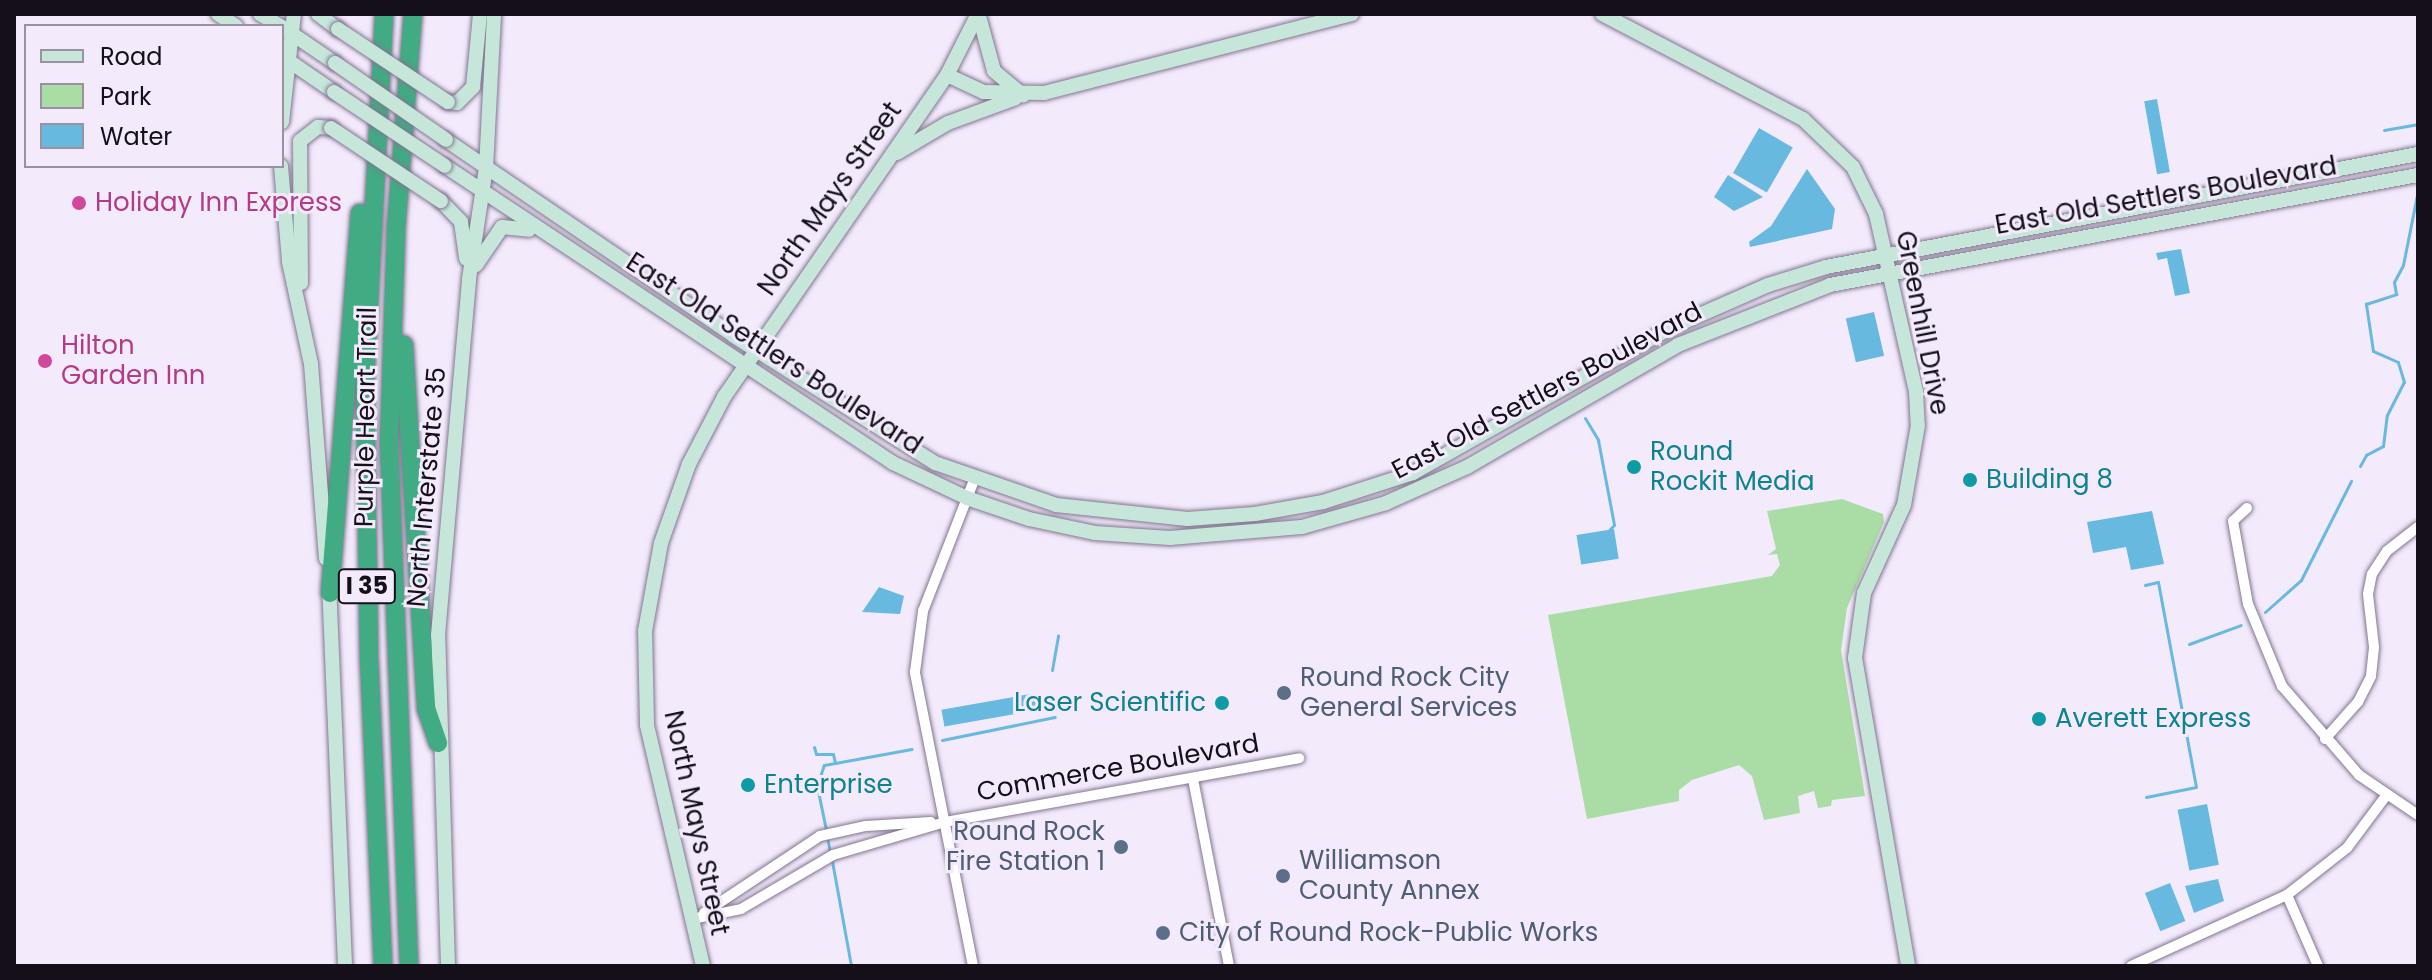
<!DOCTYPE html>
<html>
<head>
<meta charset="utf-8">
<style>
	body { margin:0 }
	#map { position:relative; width:2432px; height:980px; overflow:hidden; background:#f3eafc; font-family:Poppins,sans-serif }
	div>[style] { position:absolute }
	.green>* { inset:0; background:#aadca5 }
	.water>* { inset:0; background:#67b9e0; transform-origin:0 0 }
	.stream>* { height:3px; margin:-1.5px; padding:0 1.5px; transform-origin:1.5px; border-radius:1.5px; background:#67b9e0 }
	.roads { filter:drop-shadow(0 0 2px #82758f) drop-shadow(0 0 2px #82758f) }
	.street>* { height:10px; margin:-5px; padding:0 5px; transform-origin:5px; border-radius:5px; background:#fff }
	.secondary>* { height:14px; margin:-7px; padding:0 7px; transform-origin:7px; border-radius:7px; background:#c6e6da }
	.highway>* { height:18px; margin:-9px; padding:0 9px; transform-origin:9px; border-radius:9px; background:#41ab84 }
	.bridges { filter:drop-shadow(0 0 2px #82758f) drop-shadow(0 0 2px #82758f) }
	.secondary-bridge>* { height:14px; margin:-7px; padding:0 7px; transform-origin:7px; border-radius:7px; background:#c6e6da }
	.dots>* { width:22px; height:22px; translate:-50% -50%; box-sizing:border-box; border:4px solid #f3eafc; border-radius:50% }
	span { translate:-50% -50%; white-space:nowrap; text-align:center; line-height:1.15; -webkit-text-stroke:6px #f3eafc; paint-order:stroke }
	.shield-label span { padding:2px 6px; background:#f3eafc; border:2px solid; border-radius:6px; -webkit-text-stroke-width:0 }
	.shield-label { font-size:24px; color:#140f18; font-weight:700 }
	.street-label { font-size:26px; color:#140f18 }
	.hotel-label { font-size:26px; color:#b23c85 }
	.left { translate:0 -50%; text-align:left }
	.culture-label { font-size:26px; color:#0d838f }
	.right { translate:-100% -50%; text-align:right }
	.service-label { font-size:26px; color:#4e5e75 }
	.frame { position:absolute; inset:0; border:16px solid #140f18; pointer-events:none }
	.legend { position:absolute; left:24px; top:24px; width:260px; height:144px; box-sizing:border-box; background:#f3eafc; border:2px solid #9a92a1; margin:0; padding:10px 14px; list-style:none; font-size:24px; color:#140f18 }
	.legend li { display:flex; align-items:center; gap:16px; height:40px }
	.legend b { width:40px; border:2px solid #9a92a1 }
</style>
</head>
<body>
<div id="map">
	<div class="green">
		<div style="clip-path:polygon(1842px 499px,1883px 514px,1884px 522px,1847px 608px,1841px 650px,1865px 796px,1832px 800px,1831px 806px,1818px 808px,1814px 791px,1798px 796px,1800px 813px,1764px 820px,1752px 776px,1739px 765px,1692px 780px,1679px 790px,1679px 801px,1587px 819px,1548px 615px,1772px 576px,1780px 565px,1777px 554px,1768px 555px,1776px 549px,1767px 511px)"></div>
	</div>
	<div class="water">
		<div style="left:2157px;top:99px;width:74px;height:13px;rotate:80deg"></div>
		<div style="left:1759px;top:128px;width:39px;height:52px;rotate:30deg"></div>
		<div style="clip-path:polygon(1807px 169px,1835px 209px,1832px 229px,1750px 247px,1749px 242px,1771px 226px)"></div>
		<div style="clip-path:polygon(1728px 175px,1763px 197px,1734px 211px,1714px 197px)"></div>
		<div style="clip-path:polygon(2181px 249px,2190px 293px,2175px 296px,2167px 258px,2158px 260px,2156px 253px)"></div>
		<div style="left:1874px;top:312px;width:45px;height:29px;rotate:77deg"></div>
		<div style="clip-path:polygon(2152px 511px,2164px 564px,2131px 570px,2126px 547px,2093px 553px,2087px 522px)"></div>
		<div style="left:1614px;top:529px;width:30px;height:38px;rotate:81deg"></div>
		<div style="clip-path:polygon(879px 587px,904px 596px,900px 614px,862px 612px)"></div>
		<div style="left:1036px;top:693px;width:17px;height:96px;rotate:80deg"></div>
		<div style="left:2207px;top:804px;width:62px;height:30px;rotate:79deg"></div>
		<div style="clip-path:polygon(2218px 879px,2224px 901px,2194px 913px,2185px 886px)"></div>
		<div style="left:2170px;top:883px;width:41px;height:27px;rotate:68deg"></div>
	</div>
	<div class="stream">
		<div style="left:2384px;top:130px;width:35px;rotate:-10deg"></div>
		<div style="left:1585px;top:418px;width:26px;rotate:59deg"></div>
		<div style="left:1598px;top:440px;width:86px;rotate:79.3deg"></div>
		<div style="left:1614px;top:525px;width:6px;rotate:135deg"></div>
		<div style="left:2360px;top:466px;width:13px;rotate:-61deg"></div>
		<div style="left:2366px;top:455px;width:19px;rotate:-28deg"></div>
		<div style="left:2383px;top:446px;width:31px;rotate:-83deg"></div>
		<div style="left:2387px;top:415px;width:37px;rotate:-63deg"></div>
		<div style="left:2404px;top:382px;width:21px;rotate:-107deg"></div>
		<div style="left:2398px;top:362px;width:27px;rotate:-156deg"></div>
		<div style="left:2373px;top:351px;width:48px;rotate:-98.5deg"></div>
		<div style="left:2366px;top:304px;width:32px;rotate:-18deg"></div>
		<div style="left:2396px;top:294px;width:12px;rotate:-99deg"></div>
		<div style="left:2394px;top:282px;width:19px;rotate:-62deg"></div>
		<div style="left:2403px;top:265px;width:71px;rotate:-78.7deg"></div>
		<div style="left:2145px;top:585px;width:13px;rotate:-13deg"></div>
		<div style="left:2158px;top:582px;width:208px;rotate:79.5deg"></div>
		<div style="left:2196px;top:787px;width:51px;rotate:168.7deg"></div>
		<div style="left:2265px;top:612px;width:48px;rotate:-41.6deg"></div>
		<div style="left:2301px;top:580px;width:111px;rotate:-63.2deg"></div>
		<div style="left:2189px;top:644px;width:55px;rotate:-20.1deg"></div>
		<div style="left:1052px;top:670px;width:35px;rotate:-80deg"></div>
		<div style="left:942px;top:740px;width:115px;rotate:-11.5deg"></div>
		<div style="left:814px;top:747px;width:7px;rotate:74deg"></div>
		<div style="left:816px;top:754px;width:17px"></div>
		<div style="left:833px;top:754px;width:9px;rotate:77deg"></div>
		<div style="left:826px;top:830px;width:45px;rotate:-101.6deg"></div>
		<div style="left:817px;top:786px;width:22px;rotate:-72deg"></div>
		<div style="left:824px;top:765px;width:89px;rotate:-10.3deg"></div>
		<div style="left:827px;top:837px;width:16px;rotate:79deg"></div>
		<div style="left:832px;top:861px;width:107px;rotate:79.7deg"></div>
	</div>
	<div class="roads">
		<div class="street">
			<div style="left:2247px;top:508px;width:19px;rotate:137deg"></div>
			<div style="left:2233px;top:521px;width:84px;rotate:79.8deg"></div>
			<div style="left:2248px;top:604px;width:89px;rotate:67.5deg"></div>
			<div style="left:2282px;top:686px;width:118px;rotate:49.1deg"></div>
			<div style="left:2359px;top:775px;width:71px;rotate:34.1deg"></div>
			<div style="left:2325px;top:739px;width:50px;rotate:-48.3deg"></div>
			<div style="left:2358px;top:702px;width:29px;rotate:-63deg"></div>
			<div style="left:2371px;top:676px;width:29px;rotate:-84deg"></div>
			<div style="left:2374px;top:647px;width:53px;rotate:-96.5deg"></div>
			<div style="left:2368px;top:594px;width:20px;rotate:-79deg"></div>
			<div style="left:2372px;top:574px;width:27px;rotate:-57deg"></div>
			<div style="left:2387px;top:551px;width:39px;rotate:-38deg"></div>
			<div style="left:1193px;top:779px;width:190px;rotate:79.1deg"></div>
			<div style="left:2287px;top:895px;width:77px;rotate:66.4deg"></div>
			<div style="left:704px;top:913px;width:139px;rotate:-33.6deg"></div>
			<div style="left:820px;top:836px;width:47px;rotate:-12.3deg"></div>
			<div style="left:866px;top:826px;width:65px;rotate:-3.5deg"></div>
			<div style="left:692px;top:919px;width:50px;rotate:-11.5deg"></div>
			<div style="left:741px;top:909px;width:107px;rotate:-30.4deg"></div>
			<div style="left:833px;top:855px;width:117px;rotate:-16.4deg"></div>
			<div style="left:945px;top:822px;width:360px;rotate:-10.2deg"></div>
			<div style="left:973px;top:966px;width:300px;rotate:-101.2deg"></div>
			<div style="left:915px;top:672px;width:62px;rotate:-82.5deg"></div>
			<div style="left:923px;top:611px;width:141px;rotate:-68.7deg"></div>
			<div style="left:2131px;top:966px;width:171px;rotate:-24.5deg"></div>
			<div style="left:2287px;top:895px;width:76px;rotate:-38.1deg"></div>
			<div style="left:2347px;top:848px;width:64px;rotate:-53.3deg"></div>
		</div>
		<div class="secondary">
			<div style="left:218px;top:14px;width:22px;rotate:34deg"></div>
			<div style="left:260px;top:14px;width:23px;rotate:31deg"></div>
			<div style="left:318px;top:14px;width:25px;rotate:37deg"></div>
			<div style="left:1602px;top:14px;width:227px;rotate:27.6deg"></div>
			<div style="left:1803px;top:119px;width:69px;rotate:43.8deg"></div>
			<div style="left:1853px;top:167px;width:52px;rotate:63.9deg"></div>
			<div style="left:1876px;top:214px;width:182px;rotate:77.3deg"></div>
			<div style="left:1916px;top:392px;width:33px;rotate:87deg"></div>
			<div style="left:1918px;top:425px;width:81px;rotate:99.9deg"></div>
			<div style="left:1904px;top:505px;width:97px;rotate:114.4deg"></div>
			<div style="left:1864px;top:593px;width:66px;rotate:97.9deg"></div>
			<div style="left:1855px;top:658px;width:313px;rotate:80.2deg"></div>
			<div style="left:979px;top:16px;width:57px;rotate:74.7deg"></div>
			<div style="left:994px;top:71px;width:38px;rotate:40deg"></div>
			<div style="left:282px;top:27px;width:64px;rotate:34.2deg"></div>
			<div style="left:286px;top:59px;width:58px;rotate:34.5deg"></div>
			<div style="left:947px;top:75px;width:40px;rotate:25deg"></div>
			<div style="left:983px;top:92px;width:61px;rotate:0.9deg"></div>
			<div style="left:1044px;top:93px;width:318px;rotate:-14.4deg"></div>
			<div style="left:448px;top:102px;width:9px;rotate:6deg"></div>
			<div style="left:457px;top:103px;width:23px;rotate:-45deg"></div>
			<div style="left:473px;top:87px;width:73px;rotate:-84.5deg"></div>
			<div style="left:282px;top:122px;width:109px;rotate:-83.7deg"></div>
			<div style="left:446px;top:140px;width:348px;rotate:34.2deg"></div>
			<div style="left:734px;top:336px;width:238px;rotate:32.3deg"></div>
			<div style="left:935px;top:463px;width:128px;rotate:19.1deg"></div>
			<div style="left:1056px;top:505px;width:132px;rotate:6.1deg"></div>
			<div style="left:1187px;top:519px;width:68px;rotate:-4.2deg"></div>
			<div style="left:1255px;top:514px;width:69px;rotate:-10deg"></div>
			<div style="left:1323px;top:502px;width:95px;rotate:-17.9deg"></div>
			<div style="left:1413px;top:473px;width:295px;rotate:-29.4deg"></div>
			<div style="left:1670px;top:328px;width:107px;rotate:-23.7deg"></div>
			<div style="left:1768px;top:285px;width:61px;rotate:-17.2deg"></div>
			<div style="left:1826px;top:267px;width:603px;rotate:-10.81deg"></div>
			<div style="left:897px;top:153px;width:59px;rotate:-30.5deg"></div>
			<div style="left:948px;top:123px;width:72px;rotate:-20.2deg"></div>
			<div style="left:281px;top:166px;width:96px;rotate:85.2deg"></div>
			<div style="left:289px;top:262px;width:104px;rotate:77.8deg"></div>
			<div style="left:311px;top:364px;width:195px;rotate:85.6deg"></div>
			<div style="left:445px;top:166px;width:538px;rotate:33.54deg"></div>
			<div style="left:893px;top:463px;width:82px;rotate:25.3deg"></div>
			<div style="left:967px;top:498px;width:65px;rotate:18.7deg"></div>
			<div style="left:1029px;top:519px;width:67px;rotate:12deg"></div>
			<div style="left:1095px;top:533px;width:75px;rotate:3.8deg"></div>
			<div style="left:1170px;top:538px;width:132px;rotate:-4.8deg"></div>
			<div style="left:1302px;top:527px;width:87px;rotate:-15.9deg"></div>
			<div style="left:1386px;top:503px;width:89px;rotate:-24deg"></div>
			<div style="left:1467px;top:467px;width:244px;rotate:-30deg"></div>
			<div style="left:1678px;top:345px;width:163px;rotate:-21.5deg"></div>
			<div style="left:1830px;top:285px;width:598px;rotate:-10.6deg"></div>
			<div style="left:441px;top:201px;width:29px;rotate:46deg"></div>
			<div style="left:461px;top:222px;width:37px;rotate:82deg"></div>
			<div style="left:476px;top:265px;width:46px;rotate:-55.6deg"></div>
			<div style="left:502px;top:227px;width:27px;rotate:6deg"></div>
			<div style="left:301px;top:283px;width:142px;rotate:-90.4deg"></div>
			<div style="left:300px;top:141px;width:23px;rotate:-38deg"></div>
			<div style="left:318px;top:127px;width:13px;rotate:4deg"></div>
			<div style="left:329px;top:583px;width:383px;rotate:87.6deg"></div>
			<div style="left:448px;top:966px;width:331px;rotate:-91.7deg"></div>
			<div style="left:438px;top:635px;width:357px;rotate:-85deg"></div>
			<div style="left:469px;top:279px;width:112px;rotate:-81.3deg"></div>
			<div style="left:486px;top:168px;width:154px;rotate:-87deg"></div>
			<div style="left:703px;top:966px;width:247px;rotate:-103.1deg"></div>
			<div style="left:647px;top:725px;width:94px;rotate:-91.2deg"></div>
			<div style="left:645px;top:631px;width:89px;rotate:-79.7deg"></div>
			<div style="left:661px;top:543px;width:84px;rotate:-70.5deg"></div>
			<div style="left:689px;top:464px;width:76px;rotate:-62.4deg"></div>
			<div style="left:724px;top:397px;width:392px;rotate:-55.3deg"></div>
			<div style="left:947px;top:75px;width:68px;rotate:-63.1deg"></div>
		</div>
		<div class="highway">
			<div style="left:404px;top:345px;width:364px;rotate:86.5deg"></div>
			<div style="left:426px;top:708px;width:37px;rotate:71deg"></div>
			<div style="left:330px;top:593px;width:381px;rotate:-85.5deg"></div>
			<div style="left:383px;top:966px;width:306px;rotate:-92.6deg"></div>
			<div style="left:369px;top:660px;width:281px;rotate:-90.8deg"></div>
			<div style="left:365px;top:379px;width:365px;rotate:-87deg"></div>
			<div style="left:409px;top:966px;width:522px;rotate:-92.19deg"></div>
			<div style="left:389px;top:444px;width:215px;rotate:-88.1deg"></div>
			<div style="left:396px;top:229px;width:216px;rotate:-85.5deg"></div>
		</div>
	</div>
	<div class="bridges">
		<div class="secondary-bridge">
			<div style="left:338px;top:29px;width:132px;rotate:33.6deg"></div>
			<div style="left:335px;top:63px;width:135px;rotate:34.7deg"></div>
			<div style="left:334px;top:92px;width:133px;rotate:33.7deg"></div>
			<div style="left:331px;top:128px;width:132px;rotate:33.6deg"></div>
		</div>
	</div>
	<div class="dots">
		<div style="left:79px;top:203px;background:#d1479c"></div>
		<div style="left:45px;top:361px;background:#d1479c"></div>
		<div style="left:1634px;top:467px;background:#0f9aa8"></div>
		<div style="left:1970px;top:480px;background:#0f9aa8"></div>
		<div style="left:1284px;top:693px;background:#5c6f8a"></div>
		<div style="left:1222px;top:703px;background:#0f9aa8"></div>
		<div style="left:2039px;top:719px;background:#0f9aa8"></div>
		<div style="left:748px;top:785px;background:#0f9aa8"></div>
		<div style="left:1121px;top:847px;background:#5c6f8a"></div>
		<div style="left:1283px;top:876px;background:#5c6f8a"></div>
		<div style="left:1163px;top:933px;background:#5c6f8a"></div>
	</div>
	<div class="shield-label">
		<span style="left:367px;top:586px">I 35</span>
	</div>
	<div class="street-label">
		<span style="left:2166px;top:196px;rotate:-10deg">East Old Settlers Boulevard</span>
		<span style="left:830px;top:199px;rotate:-55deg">North Mays Street</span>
		<span style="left:1922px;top:323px;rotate:79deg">Greenhill Drive</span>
		<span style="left:774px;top:354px;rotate:33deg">East Old Settlers Boulevard</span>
		<span style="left:1547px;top:391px;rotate:-28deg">East Old Settlers Boulevard</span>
		<span style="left:366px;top:417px;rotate:-89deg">Purple Heart Trail</span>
		<span style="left:427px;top:487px;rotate:-85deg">North Interstate 35</span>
		<span style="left:1118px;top:768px;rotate:-10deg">Commerce Boulevard</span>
		<span style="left:696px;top:823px;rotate:78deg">North Mays Street</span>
	</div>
	<div class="hotel-label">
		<span class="left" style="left:95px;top:203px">Holiday Inn Express</span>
		<span class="left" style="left:61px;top:361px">Hilton<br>Garden Inn</span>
	</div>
	<div class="culture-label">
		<span class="left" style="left:1650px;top:467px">Round<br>Rockit Media</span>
		<span class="left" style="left:1986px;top:480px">Building 8</span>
		<span class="right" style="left:1206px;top:703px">Laser Scientific</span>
		<span class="left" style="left:2055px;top:719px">Averett Express</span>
		<span class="left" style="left:764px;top:785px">Enterprise</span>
	</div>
	<div class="service-label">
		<span class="left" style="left:1300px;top:693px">Round Rock City<br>General Services</span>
		<span class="right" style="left:1105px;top:847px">Round Rock<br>Fire Station 1</span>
		<span class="left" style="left:1299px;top:876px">Williamson<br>County Annex</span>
		<span class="left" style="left:1179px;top:933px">City of Round Rock-Public Works</span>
	</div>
	<div class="frame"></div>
	<ul class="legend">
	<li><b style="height:10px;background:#c6e6da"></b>Road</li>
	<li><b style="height:22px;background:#aadca5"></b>Park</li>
	<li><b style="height:22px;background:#67b9e0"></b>Water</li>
	</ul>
</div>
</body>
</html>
